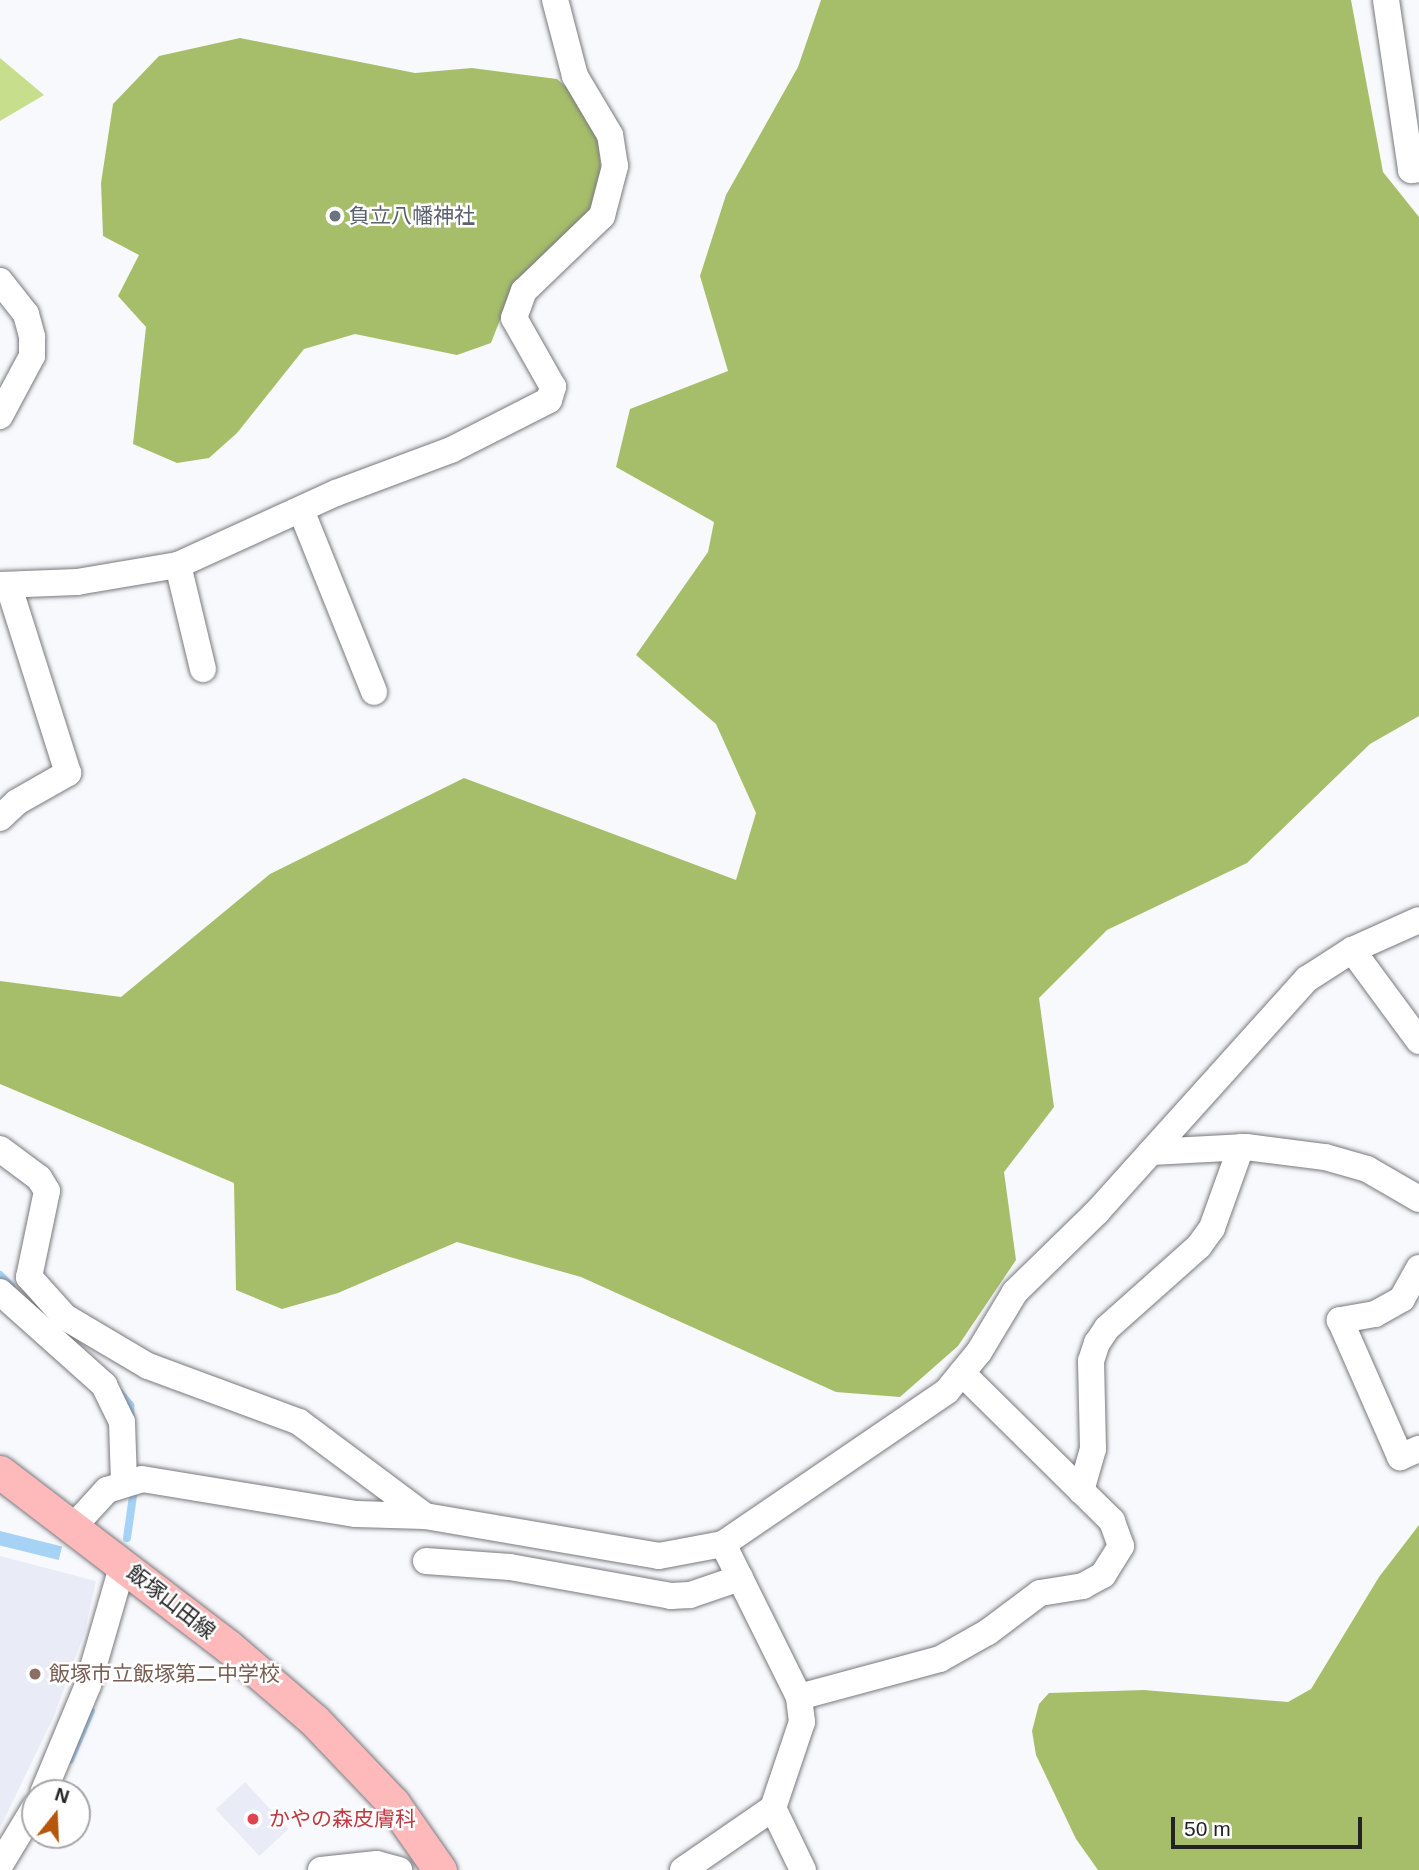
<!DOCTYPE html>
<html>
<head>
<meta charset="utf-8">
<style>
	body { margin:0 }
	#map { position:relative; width:1419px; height:1870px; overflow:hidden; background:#f8f9fd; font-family:Helvetica,"Noto Sans JP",sans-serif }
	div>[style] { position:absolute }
	.built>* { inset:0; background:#e9ebf6; transform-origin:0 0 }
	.green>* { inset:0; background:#c7de8d }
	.forest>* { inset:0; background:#a6be6a }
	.water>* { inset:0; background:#a6d2f5; transform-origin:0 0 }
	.stream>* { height:8px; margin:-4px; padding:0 4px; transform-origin:4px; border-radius:4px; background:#a6d2f5 }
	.roads { filter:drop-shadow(0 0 2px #79797d) drop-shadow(0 0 2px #79797d) }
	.minor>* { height:26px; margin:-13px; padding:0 13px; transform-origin:13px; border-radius:13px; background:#fff }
	.major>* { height:33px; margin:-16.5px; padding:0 16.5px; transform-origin:16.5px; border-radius:16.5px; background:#feb9ba }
	.dots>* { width:19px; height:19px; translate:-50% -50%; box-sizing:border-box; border:4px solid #fff; border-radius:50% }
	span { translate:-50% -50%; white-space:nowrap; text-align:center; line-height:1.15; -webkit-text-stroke:5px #fff; paint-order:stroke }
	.worship-label { font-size:21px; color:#5b616d }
	.left { translate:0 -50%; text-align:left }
	.street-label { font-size:21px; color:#232325 }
	.education-label { font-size:21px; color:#785e54 }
	.health-label { font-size:21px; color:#be3a42 }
	.north { position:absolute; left:21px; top:1779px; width:70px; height:70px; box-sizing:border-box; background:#fff; border:2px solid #a7a7a8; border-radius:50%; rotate:18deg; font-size:19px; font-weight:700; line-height:28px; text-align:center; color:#232325 }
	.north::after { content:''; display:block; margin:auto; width:24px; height:32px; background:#b5560a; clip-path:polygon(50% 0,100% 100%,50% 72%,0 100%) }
	.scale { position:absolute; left:1171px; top:1817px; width:191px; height:32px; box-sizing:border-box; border:4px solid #232325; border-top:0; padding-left:9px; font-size:21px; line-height:24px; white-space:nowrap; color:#232325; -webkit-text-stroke:5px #fff; paint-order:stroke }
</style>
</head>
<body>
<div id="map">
	<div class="built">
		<div style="clip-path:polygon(0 1556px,96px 1581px,85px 1631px,54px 1716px,0 1828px)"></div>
		<div style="left:245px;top:1782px;width:64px;height:40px;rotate:47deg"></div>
	</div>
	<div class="green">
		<div style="clip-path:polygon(0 58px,44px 95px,0 121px)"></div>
	</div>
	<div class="forest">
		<div style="clip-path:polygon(821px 0,1351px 0,1383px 172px,1419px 217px,1419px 716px,1370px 744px,1247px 863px,1107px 930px,1039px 998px,1054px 1107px,1004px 1172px,1016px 1260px,958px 1346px,900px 1397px,836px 1392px,581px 1277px,457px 1242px,338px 1293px,282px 1309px,236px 1290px,234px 1183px,0 1084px,0 981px,121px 997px,270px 874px,464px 778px,736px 880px,756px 813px,716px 724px,636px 655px,708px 552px,714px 522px,616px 467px,630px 409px,728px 371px,700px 276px,726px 195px,798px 67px)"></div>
		<div style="clip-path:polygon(240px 38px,415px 73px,472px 68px,557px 79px,574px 94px,598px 138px,602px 181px,591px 208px,512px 289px,491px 343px,457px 355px,355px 334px,304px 349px,237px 433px,209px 458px,177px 463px,133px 444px,146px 327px,118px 296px,139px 255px,103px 236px,101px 183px,113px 104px,159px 56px)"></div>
		<div style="clip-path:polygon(1419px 1525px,1419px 1870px,1098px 1870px,1076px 1839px,1036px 1755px,1032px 1731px,1039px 1704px,1049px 1693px,1144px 1690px,1288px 1702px,1311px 1689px,1379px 1577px)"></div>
	</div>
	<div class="water">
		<div style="left:0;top:1531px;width:64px;height:14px;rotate:14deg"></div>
	</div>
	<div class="stream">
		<div style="left:0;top:1275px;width:16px;rotate:45deg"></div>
		<div style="left:120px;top:1393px;width:16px;rotate:50deg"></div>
		<div style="left:130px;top:1405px;width:14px;rotate:86deg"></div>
		<div style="left:127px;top:1538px;width:42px;rotate:-81.9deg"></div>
		<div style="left:70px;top:1760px;width:53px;rotate:-66.8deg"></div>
	</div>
	<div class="roads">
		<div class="minor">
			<div style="left:1386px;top:0;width:172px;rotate:81.6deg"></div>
			<div style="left:1411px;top:170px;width:8px;rotate:-7deg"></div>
			<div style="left:0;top:281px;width:42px;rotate:51.8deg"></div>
			<div style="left:26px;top:314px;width:24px;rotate:75deg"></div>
			<div style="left:32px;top:337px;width:19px;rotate:90deg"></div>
			<div style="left:32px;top:356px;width:68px;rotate:118.1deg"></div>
			<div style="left:301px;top:510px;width:196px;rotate:68.1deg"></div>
			<div style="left:178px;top:565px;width:107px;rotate:76.5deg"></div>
			<div style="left:0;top:585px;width:77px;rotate:-2.2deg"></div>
			<div style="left:77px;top:582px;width:102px;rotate:-9.6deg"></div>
			<div style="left:178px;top:565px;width:174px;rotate:-24.5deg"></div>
			<div style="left:336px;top:493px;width:123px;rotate:-20.5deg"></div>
			<div style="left:451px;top:450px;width:110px;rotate:-27deg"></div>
			<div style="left:549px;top:400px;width:14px;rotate:-73deg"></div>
			<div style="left:553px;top:387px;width:79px;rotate:-119.5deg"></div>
			<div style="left:514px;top:318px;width:29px;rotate:-70deg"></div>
			<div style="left:524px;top:291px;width:108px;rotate:-43.9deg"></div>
			<div style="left:602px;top:216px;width:52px;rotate:-75.4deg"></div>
			<div style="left:615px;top:166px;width:31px;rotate:-99deg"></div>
			<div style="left:610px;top:135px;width:69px;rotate:-120.7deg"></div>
			<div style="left:575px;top:76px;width:79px;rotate:-104.7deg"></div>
			<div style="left:0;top:818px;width:23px;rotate:-43deg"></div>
			<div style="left:17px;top:802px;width:59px;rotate:-29.6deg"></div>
			<div style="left:68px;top:773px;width:195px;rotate:-107.6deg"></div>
			<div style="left:1352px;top:950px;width:113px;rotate:53.6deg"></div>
			<div style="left:0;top:1149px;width:49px;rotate:36.6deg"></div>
			<div style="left:39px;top:1178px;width:15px;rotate:58deg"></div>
			<div style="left:47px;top:1191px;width:88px;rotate:101.8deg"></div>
			<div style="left:29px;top:1277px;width:54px;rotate:48deg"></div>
			<div style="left:65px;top:1317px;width:96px;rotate:30.6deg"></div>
			<div style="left:148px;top:1366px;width:161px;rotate:20.3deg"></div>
			<div style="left:299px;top:1422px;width:157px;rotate:36.7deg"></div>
			<div style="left:1151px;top:1152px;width:95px;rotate:-3deg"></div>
			<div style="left:1246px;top:1147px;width:80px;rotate:7.2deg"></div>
			<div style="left:1325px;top:1157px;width:44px;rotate:15.9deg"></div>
			<div style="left:1367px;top:1169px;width:60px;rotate:30deg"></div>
			<div style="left:1419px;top:1268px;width:35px;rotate:119deg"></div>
			<div style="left:1402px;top:1299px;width:31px;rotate:151deg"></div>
			<div style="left:1375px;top:1314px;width:36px;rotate:170deg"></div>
			<div style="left:1340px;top:1320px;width:150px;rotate:66.3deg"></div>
			<div style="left:1400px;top:1457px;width:21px;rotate:-23deg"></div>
			<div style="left:0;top:1292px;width:140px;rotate:41.8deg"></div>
			<div style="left:104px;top:1385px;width:41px;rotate:64.1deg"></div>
			<div style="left:122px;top:1422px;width:59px;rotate:88.1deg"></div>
			<div style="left:1081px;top:1491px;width:44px;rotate:-74.1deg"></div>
			<div style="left:1093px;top:1449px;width:88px;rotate:-91.3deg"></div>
			<div style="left:1091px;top:1361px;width:19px;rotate:-72deg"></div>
			<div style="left:1097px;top:1343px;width:18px;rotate:-56deg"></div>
			<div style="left:1107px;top:1328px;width:123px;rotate:-41.7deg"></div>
			<div style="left:1199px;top:1246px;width:22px;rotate:-54deg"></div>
			<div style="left:1212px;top:1228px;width:86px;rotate:-70.3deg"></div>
			<div style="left:74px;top:1526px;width:49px;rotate:-47.5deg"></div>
			<div style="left:107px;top:1490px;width:37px;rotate:-17deg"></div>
			<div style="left:142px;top:1479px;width:217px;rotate:9.3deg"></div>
			<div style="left:356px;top:1514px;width:69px;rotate:1.7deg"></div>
			<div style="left:425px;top:1516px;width:237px;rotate:9.7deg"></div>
			<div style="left:659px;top:1556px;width:65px;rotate:-10.6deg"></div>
			<div style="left:723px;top:1544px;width:271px;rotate:-34.3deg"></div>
			<div style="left:947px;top:1391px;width:50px;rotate:-50.6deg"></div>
			<div style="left:979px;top:1352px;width:70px;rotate:-59deg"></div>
			<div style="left:1015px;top:1292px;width:115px;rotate:-44.3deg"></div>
			<div style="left:1097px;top:1212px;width:314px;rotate:-48deg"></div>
			<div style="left:1307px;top:979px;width:54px;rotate:-32.8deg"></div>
			<div style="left:1352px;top:950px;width:73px;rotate:-24.1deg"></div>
			<div style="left:426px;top:1561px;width:84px;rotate:4.1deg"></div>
			<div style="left:510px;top:1567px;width:164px;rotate:10.2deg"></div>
			<div style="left:671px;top:1596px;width:19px;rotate:-3deg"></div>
			<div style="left:690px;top:1595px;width:53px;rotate:-18.8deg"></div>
			<div style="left:799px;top:1697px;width:146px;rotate:-15.1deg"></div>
			<div style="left:940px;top:1659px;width:55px;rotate:-29.4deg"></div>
			<div style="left:988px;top:1632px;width:65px;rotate:-36.9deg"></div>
			<div style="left:1040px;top:1593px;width:44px;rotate:-9.2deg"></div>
			<div style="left:1083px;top:1586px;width:23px;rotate:-29deg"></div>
			<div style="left:1103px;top:1575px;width:34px;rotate:-58deg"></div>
			<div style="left:1121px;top:1546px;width:27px;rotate:-110deg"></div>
			<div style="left:1112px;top:1521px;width:211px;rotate:-135.4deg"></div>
			<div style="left:43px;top:1793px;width:117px;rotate:-67.4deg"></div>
			<div style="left:88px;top:1685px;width:126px;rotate:-73.9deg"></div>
			<div style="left:773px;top:1808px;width:69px;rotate:64.2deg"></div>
			<div style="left:0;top:1865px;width:68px;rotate:-58.9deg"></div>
			<div style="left:321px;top:1870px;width:56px;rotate:-6.1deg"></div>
			<div style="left:377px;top:1864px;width:23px;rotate:15deg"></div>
			<div style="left:683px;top:1870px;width:109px;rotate:-34.6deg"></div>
			<div style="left:773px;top:1808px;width:91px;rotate:-71.4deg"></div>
			<div style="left:802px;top:1722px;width:25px;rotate:-97deg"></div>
			<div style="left:799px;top:1697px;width:171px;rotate:-116.4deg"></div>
		</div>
		<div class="major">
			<div style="left:0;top:1472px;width:288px;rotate:37.4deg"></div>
			<div style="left:229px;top:1647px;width:112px;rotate:40.7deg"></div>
			<div style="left:314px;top:1720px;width:115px;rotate:46.4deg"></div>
			<div style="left:393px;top:1803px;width:82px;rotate:55deg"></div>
		</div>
	</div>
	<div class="dots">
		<div style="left:335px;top:216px;background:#6b7280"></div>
		<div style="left:35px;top:1674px;background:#8d6e63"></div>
		<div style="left:253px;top:1819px;background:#e0444e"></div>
	</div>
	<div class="worship-label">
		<span class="left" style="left:349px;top:216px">負立八幡神社</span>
	</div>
	<div class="street-label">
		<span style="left:171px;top:1602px;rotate:38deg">飯塚山田線</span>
	</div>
	<div class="education-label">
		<span class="left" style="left:49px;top:1674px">飯塚市立飯塚第二中学校</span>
	</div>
	<div class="health-label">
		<span class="left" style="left:269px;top:1819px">かやの森皮膚科</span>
	</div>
	<div class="north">N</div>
	<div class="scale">50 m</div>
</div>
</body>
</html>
